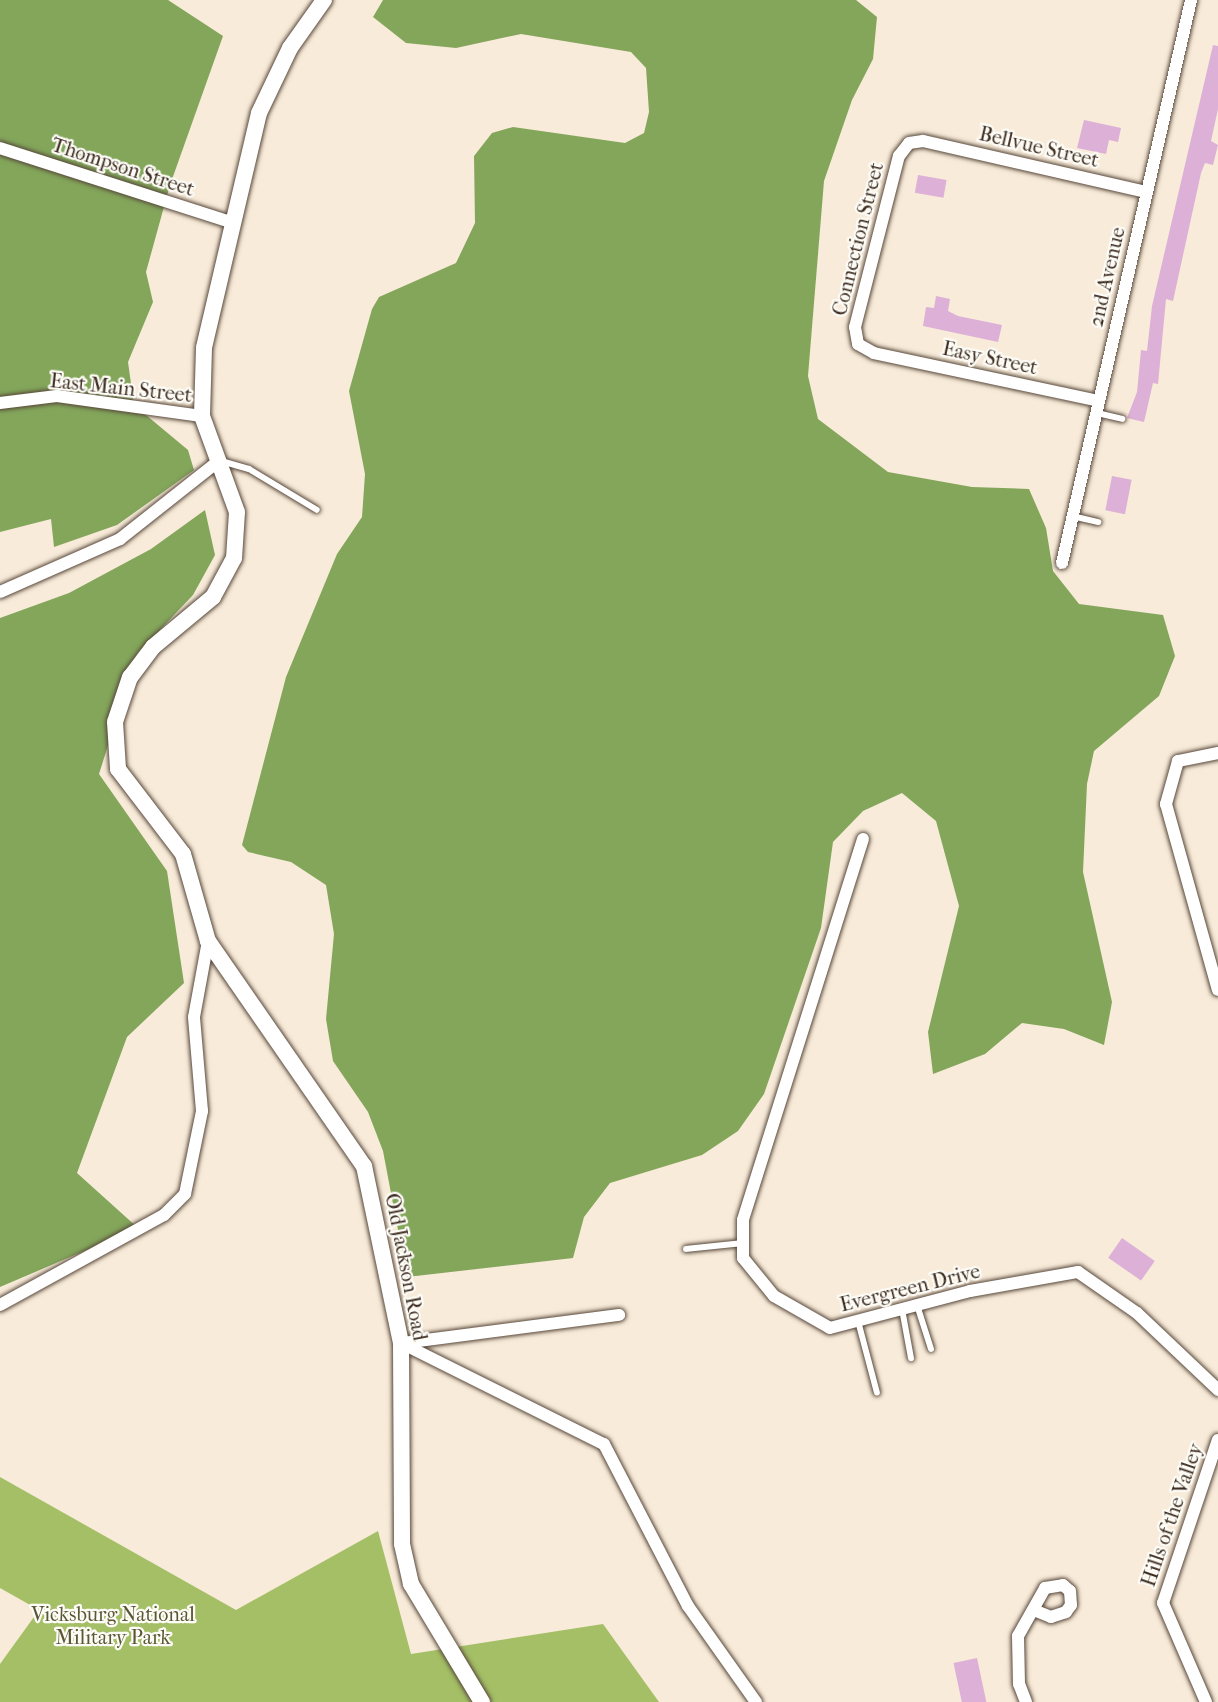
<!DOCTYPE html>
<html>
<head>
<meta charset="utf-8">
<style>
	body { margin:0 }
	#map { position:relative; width:1218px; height:1702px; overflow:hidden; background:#f8ebd9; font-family:"IM FELL French Canon",serif }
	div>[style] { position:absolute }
	.green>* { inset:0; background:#a4bf66 }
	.forest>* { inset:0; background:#83a65b }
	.building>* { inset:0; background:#ddb0d7; transform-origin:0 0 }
	.roads { filter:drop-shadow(0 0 2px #57473a) drop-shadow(0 0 2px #57473a) }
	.lane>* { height:6px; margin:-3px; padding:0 3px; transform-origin:3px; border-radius:3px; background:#fff }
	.street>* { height:12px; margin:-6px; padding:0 6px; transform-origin:6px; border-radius:6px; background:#fff }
	.secondary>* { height:16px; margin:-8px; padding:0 8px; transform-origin:8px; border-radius:8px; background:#fff }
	span { translate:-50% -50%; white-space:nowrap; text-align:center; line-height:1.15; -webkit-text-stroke:4.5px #fdfcf7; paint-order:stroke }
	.street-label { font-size:20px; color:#3b2a1e }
	.park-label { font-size:20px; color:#5a5734 }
</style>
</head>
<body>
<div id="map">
	<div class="green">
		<div style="clip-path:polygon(0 1477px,236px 1610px,378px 1531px,411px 1654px,603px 1624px,659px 1702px,0 1702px,0 1664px,39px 1610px,0 1588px)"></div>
	</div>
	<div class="forest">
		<div style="clip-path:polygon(0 0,168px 0,223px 36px,170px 185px,146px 272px,153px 302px,128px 362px,134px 405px,188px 450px,194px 470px,117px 525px,54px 547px,51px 519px,0 532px)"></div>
		<div style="clip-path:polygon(383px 0,856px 0,877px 17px,873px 59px,852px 100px,824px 181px,808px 376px,818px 419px,888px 472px,972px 487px,1029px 489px,1046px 528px,1053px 571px,1079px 604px,1163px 615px,1175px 656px,1159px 696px,1094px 751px,1087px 784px,1083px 872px,1112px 1002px,1104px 1045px,1064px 1029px,1022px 1023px,985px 1054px,933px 1074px,928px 1032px,959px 906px,936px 821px,902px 793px,863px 811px,833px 842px,821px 928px,764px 1094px,738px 1131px,702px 1155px,610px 1183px,584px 1217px,573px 1258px,407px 1277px,383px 1151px,368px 1112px,333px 1061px,326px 1019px,334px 934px,326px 885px,291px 862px,248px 852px,242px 845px,286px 677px,337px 554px,362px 517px,365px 474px,349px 391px,372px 309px,379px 297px,456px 263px,475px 223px,474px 156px,492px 133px,513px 127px,625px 143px,644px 133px,649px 112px,646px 68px,631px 52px,521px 34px,456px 48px,406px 43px,373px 17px)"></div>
		<div style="clip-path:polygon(205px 510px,215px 555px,193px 595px,137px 654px,99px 774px,167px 871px,184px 983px,127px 1037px,77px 1173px,138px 1228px,0 1287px,0 618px,69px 593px,151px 549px)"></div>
	</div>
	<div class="building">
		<div style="clip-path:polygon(1213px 45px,1218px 46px,1218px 109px,1211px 141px,1218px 145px,1213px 165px,1205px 163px,1201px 173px,1173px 301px,1166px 299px,1158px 384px,1153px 383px,1144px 422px,1127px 418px,1137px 392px,1141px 350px,1147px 351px,1152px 306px)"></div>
		<div style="clip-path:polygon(1084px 120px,1121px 128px,1118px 142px,1109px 140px,1106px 154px,1077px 148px)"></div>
		<div style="left:918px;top:175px;width:29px;height:18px;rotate:10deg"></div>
		<div style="clip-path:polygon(936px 296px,950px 299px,948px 311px,958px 316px,1002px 325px,998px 342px,923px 326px,926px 307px,934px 308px)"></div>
		<div style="left:1112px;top:476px;width:20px;height:35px;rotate:11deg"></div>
		<div style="left:1122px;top:1238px;width:40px;height:24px;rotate:35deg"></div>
		<div style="left:977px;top:1658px;width:45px;height:24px;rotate:78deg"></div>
	</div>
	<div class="roads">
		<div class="lane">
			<div style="left:1097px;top:413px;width:26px;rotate:13deg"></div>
			<div style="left:221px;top:461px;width:29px;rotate:16deg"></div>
			<div style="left:249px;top:469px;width:79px;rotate:31.1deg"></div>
			<div style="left:1072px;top:516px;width:27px;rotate:13deg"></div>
			<div style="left:686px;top:1249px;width:57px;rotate:-6deg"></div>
			<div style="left:917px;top:1305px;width:46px;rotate:72.3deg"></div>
			<div style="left:902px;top:1309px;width:50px;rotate:79.6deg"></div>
			<div style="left:858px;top:1321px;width:74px;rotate:75.2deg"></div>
		</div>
		<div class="street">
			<div style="left:0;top:148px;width:245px;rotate:17.8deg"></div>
			<div style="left:1099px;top:401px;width:230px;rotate:-168deg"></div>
			<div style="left:874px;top:353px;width:18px;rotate:-151deg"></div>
			<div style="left:858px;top:344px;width:17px;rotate:-100deg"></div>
			<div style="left:855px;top:327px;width:177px;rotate:-75.6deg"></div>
			<div style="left:899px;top:156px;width:16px;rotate:-52deg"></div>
			<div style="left:909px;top:143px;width:14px;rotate:-8deg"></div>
			<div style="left:923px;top:141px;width:229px;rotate:12.9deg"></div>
			<div style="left:0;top:403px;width:57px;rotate:-7deg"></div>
			<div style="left:57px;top:396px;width:146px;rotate:7.9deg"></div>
			<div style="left:1062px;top:563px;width:578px;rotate:-77.09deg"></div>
			<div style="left:0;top:592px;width:131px;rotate:-23.8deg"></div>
			<div style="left:120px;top:539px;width:127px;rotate:-38.3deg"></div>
			<div style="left:1218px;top:753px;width:41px;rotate:168.7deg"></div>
			<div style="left:1178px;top:761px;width:45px;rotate:105.6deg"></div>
			<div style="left:1166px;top:804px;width:193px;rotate:74.4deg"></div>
			<div style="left:863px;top:839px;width:399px;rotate:107.5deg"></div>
			<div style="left:743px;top:1220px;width:38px;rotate:90deg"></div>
			<div style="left:743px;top:1258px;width:49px;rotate:50.8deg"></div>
			<div style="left:774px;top:1296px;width:64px;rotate:29.7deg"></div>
			<div style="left:830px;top:1328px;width:145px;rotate:-14.8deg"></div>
			<div style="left:970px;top:1291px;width:110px;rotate:-10deg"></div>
			<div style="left:1078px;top:1272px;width:72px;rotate:34.8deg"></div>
			<div style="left:1137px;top:1313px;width:112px;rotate:43.5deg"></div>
			<div style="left:0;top:1305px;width:187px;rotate:-28.8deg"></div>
			<div style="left:164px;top:1215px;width:30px;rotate:-45deg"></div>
			<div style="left:185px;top:1194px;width:85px;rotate:-78.4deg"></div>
			<div style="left:202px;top:1111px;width:94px;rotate:-94.9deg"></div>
			<div style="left:194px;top:1017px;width:77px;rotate:-79.6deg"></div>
			<div style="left:401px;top:1343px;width:227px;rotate:26.5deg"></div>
			<div style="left:604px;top:1444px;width:182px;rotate:62.6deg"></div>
			<div style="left:688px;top:1606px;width:118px;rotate:54.7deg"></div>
			<div style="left:403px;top:1343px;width:218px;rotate:-7.4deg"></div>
			<div style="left:1026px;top:1702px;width:19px;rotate:-111deg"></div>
			<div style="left:1019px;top:1684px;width:48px;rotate:-91.2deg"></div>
			<div style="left:1018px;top:1636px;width:55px;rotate:-60.6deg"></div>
			<div style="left:1045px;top:1588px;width:18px;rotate:-9deg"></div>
			<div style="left:1063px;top:1585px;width:9px;rotate:41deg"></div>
			<div style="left:1070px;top:1591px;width:14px;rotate:86deg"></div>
			<div style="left:1071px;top:1605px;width:9px;rotate:126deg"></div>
			<div style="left:1066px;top:1612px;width:16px;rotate:162deg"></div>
			<div style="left:1051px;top:1617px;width:16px;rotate:-158deg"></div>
			<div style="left:1206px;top:1702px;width:108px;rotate:-113.5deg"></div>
			<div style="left:1163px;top:1603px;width:172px;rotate:-71.4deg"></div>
		</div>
		<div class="secondary">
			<div style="left:324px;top:0;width:59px;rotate:125.3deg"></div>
			<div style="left:290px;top:48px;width:72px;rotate:115.5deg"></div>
			<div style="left:259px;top:113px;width:241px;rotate:103.2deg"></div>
			<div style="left:204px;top:348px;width:68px;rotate:91.7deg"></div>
			<div style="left:202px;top:416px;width:102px;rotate:70deg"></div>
			<div style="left:237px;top:512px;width:46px;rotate:93.7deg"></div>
			<div style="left:234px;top:558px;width:44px;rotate:118.3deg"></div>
			<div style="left:213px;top:597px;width:78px;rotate:140.2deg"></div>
			<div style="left:153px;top:647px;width:38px;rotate:127deg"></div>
			<div style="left:130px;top:677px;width:47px;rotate:108.4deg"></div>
			<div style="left:115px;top:722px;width:47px;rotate:86.3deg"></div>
			<div style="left:118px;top:769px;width:107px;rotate:52.6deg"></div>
			<div style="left:183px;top:854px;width:91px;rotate:74deg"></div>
			<div style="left:208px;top:941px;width:274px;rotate:55.3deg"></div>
			<div style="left:364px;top:1166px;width:181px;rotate:78.2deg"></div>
			<div style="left:401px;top:1343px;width:201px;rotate:89.7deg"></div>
			<div style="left:402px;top:1544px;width:41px;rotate:77.3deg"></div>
			<div style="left:411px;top:1584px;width:138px;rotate:59deg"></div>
		</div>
	</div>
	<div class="street-label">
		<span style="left:1039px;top:147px;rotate:13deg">Bellvue Street</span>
		<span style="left:123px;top:167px;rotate:18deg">Thompson Street</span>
		<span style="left:858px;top:239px;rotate:-76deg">Connection Street</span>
		<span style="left:1107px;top:277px;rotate:-77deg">2nd Avenue</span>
		<span style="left:990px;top:358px;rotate:12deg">Easy Street</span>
		<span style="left:121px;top:388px;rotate:6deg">East Main Street</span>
		<span style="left:406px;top:1267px;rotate:79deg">Old Jackson Road</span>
		<span style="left:910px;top:1288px;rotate:-14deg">Evergreen Drive</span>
		<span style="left:1172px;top:1515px;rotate:-71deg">Hills of the Valley</span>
	</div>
	<div class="park-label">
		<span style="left:113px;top:1626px">Vicksburg National<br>Military Park</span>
	</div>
</div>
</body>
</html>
